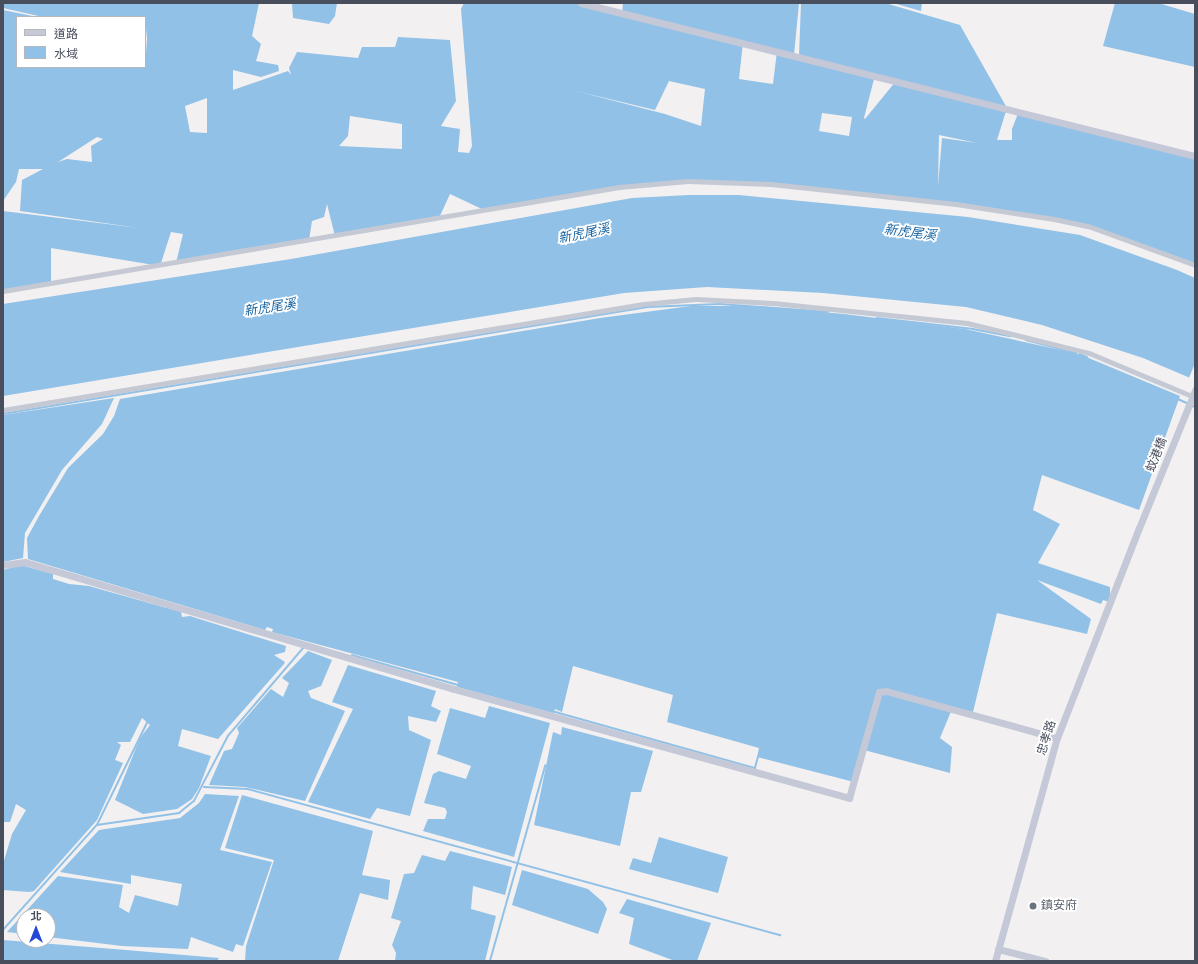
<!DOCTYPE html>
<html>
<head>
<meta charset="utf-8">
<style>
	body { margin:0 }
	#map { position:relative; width:1198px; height:964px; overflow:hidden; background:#f2f0f0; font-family:"DejaVu Sans","Noto Sans TC",sans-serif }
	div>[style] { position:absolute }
	.water>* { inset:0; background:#91c1e7 }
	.pier>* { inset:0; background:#f2f0f0 }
	.stream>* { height:1.5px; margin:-0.75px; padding:0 0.75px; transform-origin:0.75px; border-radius:0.75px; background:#91c1e7 }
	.street>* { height:5px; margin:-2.5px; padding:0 2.5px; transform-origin:2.5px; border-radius:2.5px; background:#c4c9d4 }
	.secondary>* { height:7px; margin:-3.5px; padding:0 3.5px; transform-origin:3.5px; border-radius:3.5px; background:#c4c8d7 }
	.secondary-bridge>* { height:7px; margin:-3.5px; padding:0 3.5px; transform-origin:3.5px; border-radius:3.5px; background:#c4c8d7 }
	.dots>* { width:11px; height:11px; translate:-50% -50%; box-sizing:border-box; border:2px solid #fff; border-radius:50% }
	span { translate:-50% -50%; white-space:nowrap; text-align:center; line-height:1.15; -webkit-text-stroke:3.5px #fff; paint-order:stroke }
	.street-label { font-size:12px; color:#494e5c }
	.worship-label { font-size:12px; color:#5b616d }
	.left { translate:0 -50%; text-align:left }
	.water-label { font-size:13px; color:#1563a2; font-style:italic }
	.frame { position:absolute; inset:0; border:4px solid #494e5c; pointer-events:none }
	.legend { position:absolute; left:16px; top:16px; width:130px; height:52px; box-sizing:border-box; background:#fff; border:1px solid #b6b8be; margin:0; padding:5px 7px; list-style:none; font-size:12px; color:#494e5c }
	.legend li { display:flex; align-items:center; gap:8px; height:20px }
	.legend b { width:20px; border:1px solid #b6b8be }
	.north { position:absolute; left:16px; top:908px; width:40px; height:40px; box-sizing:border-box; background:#fff; border:1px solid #b6b8be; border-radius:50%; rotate:0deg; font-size:11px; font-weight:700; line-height:16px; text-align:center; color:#494e5c }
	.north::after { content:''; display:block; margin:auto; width:14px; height:18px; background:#2548d7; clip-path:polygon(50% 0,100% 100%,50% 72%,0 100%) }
</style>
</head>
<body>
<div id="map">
	<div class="water">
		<div style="clip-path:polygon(evenodd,3px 3px,259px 3px,252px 36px,261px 44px,256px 61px,278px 65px,279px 71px,261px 77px,233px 70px,233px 90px,288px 71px,291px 75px,289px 68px,297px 52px,358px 58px,362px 47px,395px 47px,398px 37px,450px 40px,456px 101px,441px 126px,460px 129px,458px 152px,469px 153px,472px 146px,461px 9px,464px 3px,581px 3px,622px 13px,623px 3px,799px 3px,794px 55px,799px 56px,801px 3px,885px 3px,960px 25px,1007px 108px,997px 140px,1012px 140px,1012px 129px,1019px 111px,1195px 156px,1195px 265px,1083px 225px,937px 202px,808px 188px,697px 181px,622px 187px,484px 210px,450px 194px,439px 218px,335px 236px,327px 204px,324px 217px,312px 221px,309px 240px,176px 263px,183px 234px,171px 232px,160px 266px,51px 248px,51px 284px,3px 292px,3px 211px,139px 228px,20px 211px,22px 180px,43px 169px,19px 169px,16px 182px,3px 201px,3px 10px,37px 17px,17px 17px,17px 67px,145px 67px,147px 39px,145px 17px,43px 17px,3px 8px,3px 3px,743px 42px,777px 51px,773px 84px,739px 79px,743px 42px,3px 3px,875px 75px,896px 81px,865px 119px,864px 118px,875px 75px,3px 3px,669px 81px,705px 89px,701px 126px,665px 114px,576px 91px,655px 110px,669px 81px,3px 3px,207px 98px,207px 133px,190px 132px,185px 106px,207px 98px,3px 3px,822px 113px,852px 117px,849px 136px,819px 131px,822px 113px,3px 3px,350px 116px,402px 124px,402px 149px,339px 146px,348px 136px,350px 116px,3px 3px,939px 135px,977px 143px,942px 138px,938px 186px,939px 135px,3px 3px,97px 137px,103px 139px,91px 146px,92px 162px,67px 159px,58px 162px,97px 137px)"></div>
		<div style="clip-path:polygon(292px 3px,337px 3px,335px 16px,329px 24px,293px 18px)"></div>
		<div style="clip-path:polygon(893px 3px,922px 3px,921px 11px)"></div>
		<div style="clip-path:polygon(1115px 3px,1158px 3px,1195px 14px,1195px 67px,1103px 46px)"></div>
		<div style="clip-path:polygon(689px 195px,739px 195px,968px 217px,1080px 235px,1177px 270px,1195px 278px,1195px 380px,1143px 358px,1042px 325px,966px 307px,823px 293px,707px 287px,624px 293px,3px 396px,3px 304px,291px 259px,632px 198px)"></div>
		<div style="clip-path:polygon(691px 306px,752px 306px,844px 314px,965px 329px,1079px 354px,1180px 396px,1139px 510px,1042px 475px,1033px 510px,1060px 524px,1038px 563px,1110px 587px,1110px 602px,1103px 600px,1101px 604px,1037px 580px,1091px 619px,1087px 634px,997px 613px,973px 712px,952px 709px,940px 738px,952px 747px,950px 773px,864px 750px,854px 782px,757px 757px,759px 748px,667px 722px,673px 695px,573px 666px,562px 712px,555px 709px,553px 713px,457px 687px,458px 682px,272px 632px,273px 629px,267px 627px,265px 630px,28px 559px,27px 538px,39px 516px,68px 468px,103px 434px,114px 416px,120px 399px,600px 318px)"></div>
		<div style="clip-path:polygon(114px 398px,102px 424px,62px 470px,25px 533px,23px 558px,3px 562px,3px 415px)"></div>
		<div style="clip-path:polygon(21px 565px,53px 574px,53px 579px,69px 584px,89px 586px,181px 612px,182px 617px,190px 616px,286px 646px,285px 652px,274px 655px,285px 662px,284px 664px,218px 739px,182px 729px,178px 746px,211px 756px,199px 788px,192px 799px,177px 809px,143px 814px,115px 800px,140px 738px,150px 725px,142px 718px,130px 742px,117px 742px,121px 745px,115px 760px,123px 763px,97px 820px,34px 891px,29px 892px,3px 890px,3px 864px,12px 834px,26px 810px,16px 804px,10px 822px,3px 822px,3px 570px)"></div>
		<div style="clip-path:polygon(308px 651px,332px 660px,321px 686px,308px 691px,311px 698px,345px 711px,305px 801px,245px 787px,209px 785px,224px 751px,232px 749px,239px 733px,237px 728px,271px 689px,283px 697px,289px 683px,282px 678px)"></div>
		<div style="clip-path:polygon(348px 665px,436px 691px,431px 706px,441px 711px,436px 722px,408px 716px,409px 730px,431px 740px,410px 816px,377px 808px,370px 819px,308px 802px,353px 709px,332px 702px)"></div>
		<div style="clip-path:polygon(489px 706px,550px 723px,514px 857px,423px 831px,428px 819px,445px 819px,447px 812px,445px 808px,424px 803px,433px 774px,439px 771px,466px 779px,471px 766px,437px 754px,450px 708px,485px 718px)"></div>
		<div style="clip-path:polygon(562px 727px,653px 751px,641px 792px,631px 792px,620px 846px,534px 825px,553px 732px,561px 735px)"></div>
		<div style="clip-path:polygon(205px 794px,239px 796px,220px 850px,272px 862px,243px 946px,236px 944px,233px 952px,191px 937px,188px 949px,122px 946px,48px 937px,48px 916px,24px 916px,24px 934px,7px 932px,58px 876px,123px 885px,119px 907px,129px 913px,135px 895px,178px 906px,182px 884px,131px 875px,131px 884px,60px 872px,99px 830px,180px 818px,199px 803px)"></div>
		<div style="clip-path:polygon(242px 795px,373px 831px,362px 875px,390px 880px,388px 900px,360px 893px,338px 961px,245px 961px,246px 946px,274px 860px,225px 848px)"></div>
		<div style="clip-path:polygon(659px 837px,728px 857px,718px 893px,629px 869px,633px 858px,651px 863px)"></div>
		<div style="clip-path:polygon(450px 851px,512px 867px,505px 895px,473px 886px,471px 909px,496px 916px,485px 961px,395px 961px,396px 953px,392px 945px,401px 921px,391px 918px,404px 874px,414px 873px,422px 855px,445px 861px)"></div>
		<div style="clip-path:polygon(522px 870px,588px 889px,603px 902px,607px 909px,598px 934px,512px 905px)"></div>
		<div style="clip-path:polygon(627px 899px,711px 923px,697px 961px,675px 961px,629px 944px,634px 918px,619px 913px)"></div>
		<div style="clip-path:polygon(3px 940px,126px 950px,219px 958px,217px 961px,3px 961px)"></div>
	</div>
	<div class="pier">
		<div style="clip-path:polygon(1195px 363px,1195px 382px,1189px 378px)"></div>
	</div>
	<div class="stream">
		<div style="left:877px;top:318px;width:97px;rotate:6.5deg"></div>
		<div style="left:973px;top:329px;width:38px;rotate:11deg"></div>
		<div style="left:1026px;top:340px;width:52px;rotate:14.6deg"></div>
		<div style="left:1080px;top:354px;width:8px;rotate:23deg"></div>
		<div style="left:1178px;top:399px;width:10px;rotate:24deg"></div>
		<div style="left:1191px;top:405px;width:4px;rotate:27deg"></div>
		<div style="left:3px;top:414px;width:653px;rotate:-9.43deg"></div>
		<div style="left:647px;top:307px;width:73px;rotate:-2.4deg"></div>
		<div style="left:720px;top:304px;width:108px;rotate:4.2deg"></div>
		<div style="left:352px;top:655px;width:110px;rotate:15.8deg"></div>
		<div style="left:552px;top:711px;width:211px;rotate:15.7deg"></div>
		<div style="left:755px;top:768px;width:11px;rotate:-75deg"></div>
		<div style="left:204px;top:787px;width:44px;rotate:2.6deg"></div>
		<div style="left:248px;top:789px;width:552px;rotate:15.35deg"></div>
		<div style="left:97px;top:825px;width:83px;rotate:-8.3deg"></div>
		<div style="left:179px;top:813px;width:19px;rotate:-39deg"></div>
		<div style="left:194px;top:801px;width:73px;rotate:-62.4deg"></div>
		<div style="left:228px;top:736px;width:117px;rotate:-49.5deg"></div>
		<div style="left:3px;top:930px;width:141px;rotate:-48.2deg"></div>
		<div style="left:97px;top:825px;width:114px;rotate:-63.9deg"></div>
		<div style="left:490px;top:961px;width:203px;rotate:-74.2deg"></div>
	</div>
	<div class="street">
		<div style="left:3px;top:291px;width:625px;rotate:-9.58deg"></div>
		<div style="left:619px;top:187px;width:69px;rotate:-5deg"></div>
		<div style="left:688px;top:181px;width:83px;rotate:2.1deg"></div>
		<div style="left:771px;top:184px;width:186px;rotate:6.2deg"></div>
		<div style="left:956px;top:204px;width:99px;rotate:8.7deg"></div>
		<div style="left:1054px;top:219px;width:35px;rotate:12deg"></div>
		<div style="left:1088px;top:226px;width:114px;rotate:20deg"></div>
		<div style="left:3px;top:410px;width:649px;rotate:-9.4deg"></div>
		<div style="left:643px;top:304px;width:53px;rotate:-5.4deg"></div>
		<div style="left:696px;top:299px;width:77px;rotate:3deg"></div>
		<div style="left:773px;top:303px;width:195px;rotate:5.9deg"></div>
		<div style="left:967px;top:323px;width:126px;rotate:13.8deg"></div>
		<div style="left:1089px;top:353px;width:114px;rotate:22.7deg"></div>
	</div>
	<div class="secondary">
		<div style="left:581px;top:3px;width:633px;rotate:13.99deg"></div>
		<div style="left:3px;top:565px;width:22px;rotate:-8deg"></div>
		<div style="left:25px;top:562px;width:447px;rotate:16.5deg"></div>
		<div style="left:454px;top:689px;width:410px;rotate:15.4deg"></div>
		<div style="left:849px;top:798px;width:110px;rotate:-74.2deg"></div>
		<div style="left:879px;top:692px;width:7px;rotate:-8deg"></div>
		<div style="left:886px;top:691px;width:177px;rotate:15.4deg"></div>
		<div style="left:998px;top:949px;width:49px;rotate:14.3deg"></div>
		<div style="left:995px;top:961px;width:231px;rotate:-74.5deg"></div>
		<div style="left:1057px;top:738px;width:225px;rotate:-68.7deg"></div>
	</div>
	<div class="secondary-bridge">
		<div style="left:1139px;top:528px;width:149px;rotate:-67.9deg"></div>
	</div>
	<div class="dots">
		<div style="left:1033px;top:906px;background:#6b7280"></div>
	</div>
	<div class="street-label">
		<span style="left:1157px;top:455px;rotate:-68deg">蚊港橋</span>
		<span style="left:1047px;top:738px;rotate:-72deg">忠孝路</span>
	</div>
	<div class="worship-label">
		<span class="left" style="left:1041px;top:906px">鎮安府</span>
	</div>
	<div class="water-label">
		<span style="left:910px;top:233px;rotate:7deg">新虎尾溪</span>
		<span style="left:584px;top:234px;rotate:-12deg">新虎尾溪</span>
		<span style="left:270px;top:308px;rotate:-9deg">新虎尾溪</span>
	</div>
	<div class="frame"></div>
	<ul class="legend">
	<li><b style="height:5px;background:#c4c8d7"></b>道路</li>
	<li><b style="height:11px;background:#91c1e7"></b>水域</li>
	</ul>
	<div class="north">北</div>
</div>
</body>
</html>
